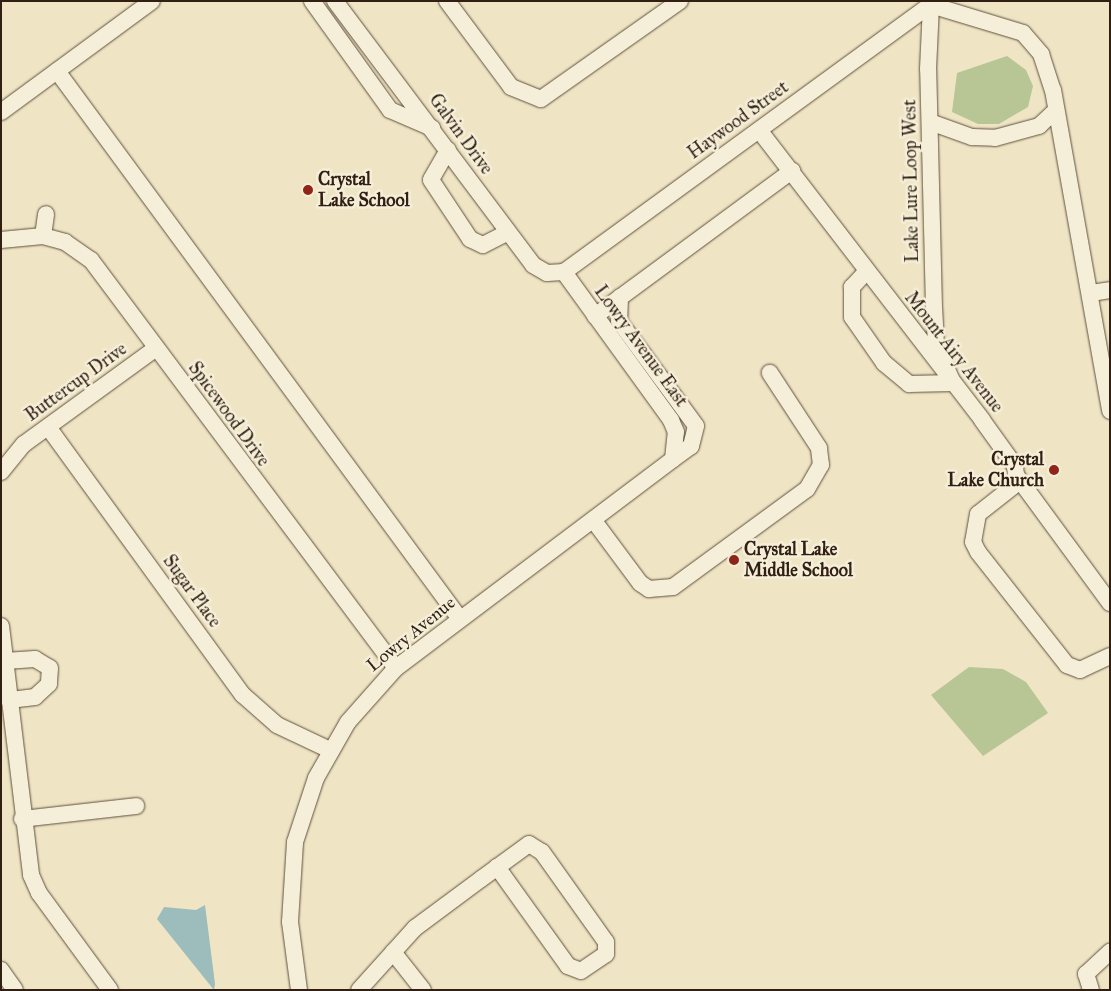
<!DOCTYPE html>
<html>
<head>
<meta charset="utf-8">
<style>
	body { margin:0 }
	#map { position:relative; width:1111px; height:991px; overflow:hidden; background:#efe5c4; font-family:"IM FELL Great Primer",serif }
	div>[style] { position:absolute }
	.green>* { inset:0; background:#b8c595 }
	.water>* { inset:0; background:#9dbdbc }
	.roads { filter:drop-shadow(0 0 1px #60503e) drop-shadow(0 0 1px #60503e) }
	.minor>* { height:16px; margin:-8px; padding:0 8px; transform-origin:8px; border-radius:8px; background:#f5eed9 }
	.dots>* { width:14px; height:14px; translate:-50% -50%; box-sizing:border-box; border:2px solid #f5eed9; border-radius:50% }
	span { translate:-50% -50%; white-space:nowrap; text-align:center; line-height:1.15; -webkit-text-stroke:5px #f5eed9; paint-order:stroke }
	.street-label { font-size:18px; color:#301f12 }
	.poi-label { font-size:18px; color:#301f12; font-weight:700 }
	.left { translate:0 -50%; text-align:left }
	.right { translate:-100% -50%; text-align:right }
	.frame { position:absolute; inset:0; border:2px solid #301f12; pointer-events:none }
</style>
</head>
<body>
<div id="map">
	<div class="green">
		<div style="clip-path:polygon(1007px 56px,1026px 70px,1033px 86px,1028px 107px,999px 124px,978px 124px,952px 112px,957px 73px)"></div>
		<div style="clip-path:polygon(969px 667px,1003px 669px,1026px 682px,1048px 713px,983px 756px,931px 695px)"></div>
	</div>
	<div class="water">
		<div style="clip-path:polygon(205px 905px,215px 984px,214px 990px,157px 919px,164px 907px,196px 910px)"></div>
	</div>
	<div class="roads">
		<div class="minor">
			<div style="left:312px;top:1px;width:134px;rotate:54.4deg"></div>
			<div style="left:390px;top:110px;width:46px;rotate:23.2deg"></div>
			<div style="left:335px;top:1px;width:330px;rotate:53.1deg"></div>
			<div style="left:533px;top:265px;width:16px;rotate:30deg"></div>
			<div style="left:547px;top:273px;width:17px;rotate:-3deg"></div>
			<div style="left:447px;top:1px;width:107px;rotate:53.3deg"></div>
			<div style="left:511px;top:87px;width:32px;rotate:22deg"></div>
			<div style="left:541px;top:99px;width:170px;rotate:-35.2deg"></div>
			<div style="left:57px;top:71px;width:680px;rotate:53.67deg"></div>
			<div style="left:1px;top:112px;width:187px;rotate:-36.3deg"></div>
			<div style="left:930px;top:122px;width:45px;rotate:19.7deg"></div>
			<div style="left:972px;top:137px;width:23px;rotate:2deg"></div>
			<div style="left:995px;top:138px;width:46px;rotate:-15.3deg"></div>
			<div style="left:1039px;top:126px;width:22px;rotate:-43deg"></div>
			<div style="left:759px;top:130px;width:366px;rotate:52.4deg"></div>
			<div style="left:982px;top:420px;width:57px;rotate:54.3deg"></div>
			<div style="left:1015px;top:466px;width:9px;rotate:84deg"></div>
			<div style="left:1016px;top:475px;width:159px;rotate:53.7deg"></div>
			<div style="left:448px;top:150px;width:34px;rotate:120deg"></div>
			<div style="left:431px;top:180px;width:71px;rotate:56.5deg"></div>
			<div style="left:470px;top:239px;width:14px;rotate:25deg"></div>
			<div style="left:483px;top:245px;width:28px;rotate:-27deg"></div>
			<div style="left:43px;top:236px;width:22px;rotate:-82deg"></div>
			<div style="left:1px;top:240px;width:42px;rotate:-5.4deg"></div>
			<div style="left:43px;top:236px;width:23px;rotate:15deg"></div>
			<div style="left:65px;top:242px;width:32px;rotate:35deg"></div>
			<div style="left:91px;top:260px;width:509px;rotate:53.22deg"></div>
			<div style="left:564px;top:272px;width:460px;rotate:-36.1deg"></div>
			<div style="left:866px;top:272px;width:21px;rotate:133deg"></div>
			<div style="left:852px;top:287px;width:30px;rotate:90deg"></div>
			<div style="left:852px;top:317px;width:56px;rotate:55.2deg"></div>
			<div style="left:884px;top:363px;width:33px;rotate:40deg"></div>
			<div style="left:909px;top:384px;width:44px;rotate:-1.3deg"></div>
			<div style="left:953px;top:383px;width:43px;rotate:-113.6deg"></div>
			<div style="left:936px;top:344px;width:36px;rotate:-93deg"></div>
			<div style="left:934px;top:308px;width:239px;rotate:-91.4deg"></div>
			<div style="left:928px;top:69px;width:64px;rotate:-87.3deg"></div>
			<div style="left:931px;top:5px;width:96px;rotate:16.9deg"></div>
			<div style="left:1023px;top:33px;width:28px;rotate:49deg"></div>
			<div style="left:1041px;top:54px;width:38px;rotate:72deg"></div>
			<div style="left:1053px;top:90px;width:326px;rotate:79.9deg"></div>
			<div style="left:1091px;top:293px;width:19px;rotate:-9deg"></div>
			<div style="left:620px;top:297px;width:24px;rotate:92deg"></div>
			<div style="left:619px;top:321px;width:130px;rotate:53.7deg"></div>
			<div style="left:696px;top:426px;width:21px;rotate:104deg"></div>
			<div style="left:691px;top:446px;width:22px;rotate:144deg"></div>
			<div style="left:595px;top:316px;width:245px;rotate:-36.4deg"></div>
			<div style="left:48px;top:427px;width:331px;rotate:54deg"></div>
			<div style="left:243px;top:695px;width:45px;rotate:41.4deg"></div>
			<div style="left:277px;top:725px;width:59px;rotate:25.3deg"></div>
			<div style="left:1px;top:472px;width:36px;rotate:-51deg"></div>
			<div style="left:24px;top:444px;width:163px;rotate:-36deg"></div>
			<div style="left:1020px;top:481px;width:53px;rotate:141.8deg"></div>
			<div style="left:978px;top:514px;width:28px;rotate:100deg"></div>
			<div style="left:973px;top:542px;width:11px;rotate:63deg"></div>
			<div style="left:978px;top:552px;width:144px;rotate:51.8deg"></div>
			<div style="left:1067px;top:665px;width:14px;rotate:21deg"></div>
			<div style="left:1080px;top:670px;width:33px;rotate:-25deg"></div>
			<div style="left:594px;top:521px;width:77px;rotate:53.4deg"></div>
			<div style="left:640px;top:583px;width:11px;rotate:34deg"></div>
			<div style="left:649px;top:589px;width:24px;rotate:-5deg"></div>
			<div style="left:673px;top:587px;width:166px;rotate:-36.2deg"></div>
			<div style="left:807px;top:489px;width:28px;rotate:-60deg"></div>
			<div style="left:821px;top:465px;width:17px;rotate:-97deg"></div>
			<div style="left:819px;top:448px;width:90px;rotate:-123.2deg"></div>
			<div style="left:1px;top:626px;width:251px;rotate:83.1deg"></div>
			<div style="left:31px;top:875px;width:20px;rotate:66deg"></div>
			<div style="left:39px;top:893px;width:120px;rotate:53.8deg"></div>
			<div style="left:5px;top:661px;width:30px;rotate:-4deg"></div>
			<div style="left:35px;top:659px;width:17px;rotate:31deg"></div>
			<div style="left:50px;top:668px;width:16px;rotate:94deg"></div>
			<div style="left:49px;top:684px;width:19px;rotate:137deg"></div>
			<div style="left:35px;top:697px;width:26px;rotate:173deg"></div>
			<div style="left:22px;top:819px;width:115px;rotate:-6.5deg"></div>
			<div style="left:393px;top:952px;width:48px;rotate:51.7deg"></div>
			<div style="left:1px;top:970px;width:24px;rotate:55deg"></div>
			<div style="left:299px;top:990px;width:69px;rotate:-97.5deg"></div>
			<div style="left:290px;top:922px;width:80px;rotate:-86.4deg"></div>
			<div style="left:295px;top:842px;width:67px;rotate:-71.8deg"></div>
			<div style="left:316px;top:778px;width:64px;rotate:-60.3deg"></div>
			<div style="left:348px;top:722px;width:72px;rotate:-48.4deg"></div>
			<div style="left:396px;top:668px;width:347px;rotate:-37deg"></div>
			<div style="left:673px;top:459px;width:27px;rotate:-84deg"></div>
			<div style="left:676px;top:432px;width:13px;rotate:-113deg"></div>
			<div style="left:671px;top:420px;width:183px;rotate:-125.9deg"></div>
			<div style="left:359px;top:990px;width:84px;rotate:-47.9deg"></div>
			<div style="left:415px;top:928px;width:82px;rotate:-36.6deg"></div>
			<div style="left:481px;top:879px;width:59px;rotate:-36.1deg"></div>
			<div style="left:529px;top:844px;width:15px;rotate:32deg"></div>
			<div style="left:542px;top:852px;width:110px;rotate:54.6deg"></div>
			<div style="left:606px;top:942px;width:12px;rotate:90deg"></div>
			<div style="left:606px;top:954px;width:30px;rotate:146deg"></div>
			<div style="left:581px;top:971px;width:14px;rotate:-159deg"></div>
			<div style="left:568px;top:966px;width:122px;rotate:-125.6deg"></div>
			<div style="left:1091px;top:990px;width:17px;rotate:-107deg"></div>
			<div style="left:1086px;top:974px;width:33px;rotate:-43deg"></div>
		</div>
	</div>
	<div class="dots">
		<div style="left:308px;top:190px;background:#8f2418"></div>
		<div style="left:1054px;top:470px;background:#8f2418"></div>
		<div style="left:734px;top:560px;background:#8f2418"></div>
	</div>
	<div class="street-label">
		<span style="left:738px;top:120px;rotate:-36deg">Haywood Street</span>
		<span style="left:461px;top:134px;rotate:54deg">Galvin Drive</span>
		<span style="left:911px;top:181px;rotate:-91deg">Lake Lure Loop West</span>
		<span style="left:641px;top:346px;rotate:54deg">Lowry Avenue East</span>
		<span style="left:954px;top:352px;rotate:52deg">Mount Airy Avenue</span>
		<span style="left:76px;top:382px;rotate:-36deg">Buttercup Drive</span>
		<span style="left:229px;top:414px;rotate:54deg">Spicewood Drive</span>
		<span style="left:192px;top:591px;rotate:54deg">Sugar Place</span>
		<span style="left:411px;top:634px;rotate:-39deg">Lowry Avenue</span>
	</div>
	<div class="poi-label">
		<span class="left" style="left:318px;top:190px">Crystal<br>Lake School</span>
		<span class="right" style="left:1044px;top:470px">Crystal<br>Lake Church</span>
		<span class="left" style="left:744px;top:560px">Crystal Lake<br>Middle School</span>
	</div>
	<div class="frame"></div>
</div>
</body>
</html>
